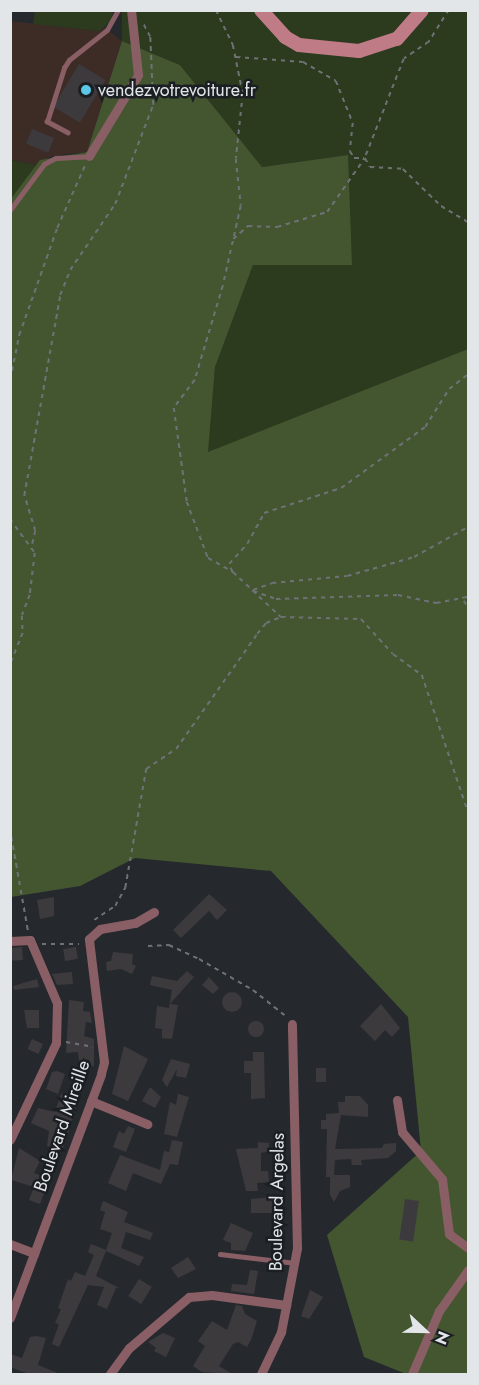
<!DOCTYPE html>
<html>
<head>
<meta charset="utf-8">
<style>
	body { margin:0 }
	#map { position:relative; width:479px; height:1385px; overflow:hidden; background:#25292d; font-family:Jost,sans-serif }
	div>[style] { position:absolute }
	.industrial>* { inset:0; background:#3d2b25 }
	.green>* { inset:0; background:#2c3a1d }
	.forest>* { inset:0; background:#445630 }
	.building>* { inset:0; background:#3d3a3e; transform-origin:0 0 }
	.round { border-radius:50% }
	.path>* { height:1.5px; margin-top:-0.75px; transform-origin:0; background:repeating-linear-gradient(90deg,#6e7175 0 4.5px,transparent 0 9px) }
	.lane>* { height:4.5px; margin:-2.25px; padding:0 2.25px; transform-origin:2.25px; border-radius:2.25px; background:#895f65 }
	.street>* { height:9px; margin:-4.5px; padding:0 4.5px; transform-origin:4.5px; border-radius:4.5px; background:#895f65 }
	.secondary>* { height:14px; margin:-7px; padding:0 7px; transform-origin:7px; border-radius:7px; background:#bf7c87 }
	.dots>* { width:16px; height:16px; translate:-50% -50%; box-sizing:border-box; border:3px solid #1b1f23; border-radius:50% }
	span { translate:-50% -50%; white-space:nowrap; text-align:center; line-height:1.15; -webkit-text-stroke:5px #1b1f23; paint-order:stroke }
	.poi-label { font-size:18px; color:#e3e6e9 }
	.left { translate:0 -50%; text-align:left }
	.street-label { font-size:18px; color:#e3e6e9 }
	.frame { position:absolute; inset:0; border:12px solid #e3e6e9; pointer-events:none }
	.north { position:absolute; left:395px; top:1301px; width:60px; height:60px; -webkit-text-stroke:4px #1b1f23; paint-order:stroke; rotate:112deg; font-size:16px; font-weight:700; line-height:24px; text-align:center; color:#e3e6e9 }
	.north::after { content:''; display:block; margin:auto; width:21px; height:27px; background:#e3e6e9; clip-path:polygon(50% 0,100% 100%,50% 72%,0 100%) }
</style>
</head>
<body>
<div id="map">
	<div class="industrial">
		<div style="clip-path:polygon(10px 21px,99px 31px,104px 27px,122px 41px,87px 152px,52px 156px,37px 165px,11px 160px)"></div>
	</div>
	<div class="green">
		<div style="clip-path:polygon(35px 11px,113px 10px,113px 11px,111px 21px,99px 31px,33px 24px)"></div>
		<div style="clip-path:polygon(122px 11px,468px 11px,468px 349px,207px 453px,215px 367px,253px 265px,348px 155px,262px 167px,180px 65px,122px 41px)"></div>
		<div style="clip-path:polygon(11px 160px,37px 165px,11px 200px)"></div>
	</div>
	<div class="forest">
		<div style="clip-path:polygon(122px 41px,180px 65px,262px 167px,348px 155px,352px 265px,253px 265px,215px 367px,208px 452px,468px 349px,468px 1374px,406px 1374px,364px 1357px,327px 1235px,421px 1151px,408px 1017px,271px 871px,135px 858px,80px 886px,11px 897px,10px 200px,40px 160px,87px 152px)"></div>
	</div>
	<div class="building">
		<div style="left:79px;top:64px;width:31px;height:50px;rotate:31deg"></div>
		<div style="left:32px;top:129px;width:24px;height:16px;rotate:22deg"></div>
		<div style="clip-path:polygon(209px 894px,227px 910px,217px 920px,209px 911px,181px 938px,173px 930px)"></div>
		<div style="clip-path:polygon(54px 897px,54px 916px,40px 919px,37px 900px)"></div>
		<div style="left:22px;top:947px;width:13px;height:12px;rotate:86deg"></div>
		<div style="left:76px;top:947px;width:12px;height:13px;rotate:81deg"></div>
		<div style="clip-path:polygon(113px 952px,133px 954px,132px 964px,136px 966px,132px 974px,121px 969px,107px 971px,106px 962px,111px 961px)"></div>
		<div style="clip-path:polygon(187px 971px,194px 977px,170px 1004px,178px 1005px,172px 1039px,162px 1038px,162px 1029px,155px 1028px,157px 1006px,169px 1008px,172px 990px,150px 985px,152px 976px,177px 981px)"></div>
		<div style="clip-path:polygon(72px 972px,73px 984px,57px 985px,52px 974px)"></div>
		<div style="clip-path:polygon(209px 977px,219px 988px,213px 994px,202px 985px)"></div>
		<div style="clip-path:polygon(37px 979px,39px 987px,14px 990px,13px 986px)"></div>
		<div class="round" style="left:222px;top:992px;width:20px;height:20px"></div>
		<div style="clip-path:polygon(69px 1000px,84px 1002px,83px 1011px,90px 1012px,92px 1023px,86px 1022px,84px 1036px,94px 1039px,94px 1066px,80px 1068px,78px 1052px,66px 1053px)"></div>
		<div style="clip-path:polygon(381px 1004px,400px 1028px,392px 1037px,385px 1030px,375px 1041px,360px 1026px)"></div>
		<div style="clip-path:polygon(24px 1010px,39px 1010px,39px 1028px,27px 1028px)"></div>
		<div class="round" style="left:248px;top:1021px;width:16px;height:16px"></div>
		<div style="left:32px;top:1039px;width:12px;height:11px;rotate:24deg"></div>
		<div style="clip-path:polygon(124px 1046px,148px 1059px,128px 1101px,112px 1094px)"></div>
		<div style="clip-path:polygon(253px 1052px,264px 1052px,265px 1098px,251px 1099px,251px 1073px,244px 1073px,244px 1061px,253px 1061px)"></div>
		<div style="clip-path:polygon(171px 1059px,190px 1064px,186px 1078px,176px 1076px,177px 1069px,167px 1087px,162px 1080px)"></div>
		<div style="left:316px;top:1068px;width:10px;height:14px"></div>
		<div style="clip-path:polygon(57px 1071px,65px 1074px,58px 1094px,46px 1089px,52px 1072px)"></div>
		<div style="clip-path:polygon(150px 1087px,161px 1097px,155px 1108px,142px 1101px)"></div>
		<div style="clip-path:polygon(61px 1094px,79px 1100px,62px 1151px,47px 1146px,49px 1131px,31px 1123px,38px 1108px,55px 1112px)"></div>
		<div style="clip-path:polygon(178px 1094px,189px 1097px,177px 1137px,164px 1134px,170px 1102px,176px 1105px)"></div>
		<div style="clip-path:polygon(345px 1096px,360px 1096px,368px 1105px,368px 1117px,341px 1115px,335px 1149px,382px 1148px,384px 1144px,396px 1143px,396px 1151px,388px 1158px,361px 1160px,362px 1165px,352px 1165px,351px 1159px,335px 1160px,334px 1175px,350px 1175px,350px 1187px,340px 1191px,334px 1202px,330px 1195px,330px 1177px,326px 1177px,327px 1129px,321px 1129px,321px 1120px,326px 1120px,326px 1114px,339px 1113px,338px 1102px,345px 1102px)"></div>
		<div style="clip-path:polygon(128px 1126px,135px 1129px,126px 1152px,113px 1147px,119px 1131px,124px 1134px)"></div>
		<div style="clip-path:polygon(172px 1140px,183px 1142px,178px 1165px,170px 1164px,161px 1184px,133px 1173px,126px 1191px,108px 1183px,120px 1155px,160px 1170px,164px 1151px,169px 1152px)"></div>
		<div style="clip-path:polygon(258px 1142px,269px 1143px,269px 1151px,261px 1153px,261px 1171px,268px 1171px,269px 1182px,257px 1183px,258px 1191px,246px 1191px,236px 1149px,258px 1148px)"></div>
		<div style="clip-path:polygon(19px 1148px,40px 1161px,34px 1173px,49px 1179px,40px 1204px,29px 1200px,34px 1187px,11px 1180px)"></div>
		<div style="clip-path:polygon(274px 1197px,282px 1197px,282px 1213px,251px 1213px,251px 1199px)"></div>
		<div style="left:405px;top:1199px;width:14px;height:41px;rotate:8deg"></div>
		<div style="clip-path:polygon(103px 1201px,128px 1212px,124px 1222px,153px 1233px,150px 1240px,126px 1232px,121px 1248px,144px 1257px,139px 1266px,106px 1251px,96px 1276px,119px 1288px,116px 1288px,107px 1309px,97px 1305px,104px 1287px,88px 1285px,59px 1347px,52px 1344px,59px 1324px,55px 1323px,61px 1309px,58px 1308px,68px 1279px,71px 1281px,75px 1272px,85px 1276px,94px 1255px,88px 1252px,91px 1244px,106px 1250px,112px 1233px,100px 1229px,105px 1212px,100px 1210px)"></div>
		<div style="clip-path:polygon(231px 1223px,253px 1233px,245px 1251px,231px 1250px,231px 1243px,223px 1240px)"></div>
		<div style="clip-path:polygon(188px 1257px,196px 1269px,178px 1278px,171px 1268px)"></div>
		<div style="clip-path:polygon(250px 1270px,258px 1271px,254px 1294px,231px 1291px,232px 1284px,247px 1285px)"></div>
		<div style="left:139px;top:1279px;width:15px;height:20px;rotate:32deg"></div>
		<div style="clip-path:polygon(310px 1290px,323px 1297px,309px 1319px,301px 1316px)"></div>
		<div style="clip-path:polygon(236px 1305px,242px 1306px,245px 1314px,257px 1321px,251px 1340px,247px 1347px,238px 1342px,233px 1344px,219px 1366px,232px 1374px,202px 1372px,193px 1366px,205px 1346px,198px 1341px,212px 1321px,227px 1330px)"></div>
		<div style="clip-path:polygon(163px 1333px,175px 1338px,166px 1357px,154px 1351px,156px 1348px,148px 1342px)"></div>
		<div style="clip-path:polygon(37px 1336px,46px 1338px,38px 1365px,60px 1374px,29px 1374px,10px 1367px,10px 1354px,22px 1358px,30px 1337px)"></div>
	</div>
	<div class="path">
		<div style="left:216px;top:10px;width:39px;rotate:64deg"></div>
		<div style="left:233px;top:45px;width:50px;rotate:78.5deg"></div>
		<div style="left:243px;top:94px;width:65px;rotate:96.1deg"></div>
		<div style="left:236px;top:159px;width:47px;rotate:83.9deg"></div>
		<div style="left:241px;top:206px;width:82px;rotate:102.7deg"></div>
		<div style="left:223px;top:286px;width:98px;rotate:106.6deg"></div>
		<div style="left:195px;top:380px;width:35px;rotate:127deg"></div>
		<div style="left:174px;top:408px;width:95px;rotate:82.1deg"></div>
		<div style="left:187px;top:502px;width:60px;rotate:69.4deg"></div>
		<div style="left:208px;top:558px;width:29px;rotate:29deg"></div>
		<div style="left:233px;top:572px;width:66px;rotate:43.2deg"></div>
		<div style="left:281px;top:617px;width:80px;rotate:1.4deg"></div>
		<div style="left:361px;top:619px;width:47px;rotate:47.6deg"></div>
		<div style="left:393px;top:654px;width:36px;rotate:36deg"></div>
		<div style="left:422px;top:675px;width:145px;rotate:71.4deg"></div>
		<div style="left:449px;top:10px;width:38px;rotate:122deg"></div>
		<div style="left:429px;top:42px;width:30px;rotate:146deg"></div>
		<div style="left:404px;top:59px;width:106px;rotate:111.5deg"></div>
		<div style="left:365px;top:158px;width:10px;rotate:61deg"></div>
		<div style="left:370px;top:167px;width:33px;rotate:3deg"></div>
		<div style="left:403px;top:169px;width:53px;rotate:44.2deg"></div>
		<div style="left:441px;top:206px;width:31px;rotate:31deg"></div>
		<div style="left:236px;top:57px;width:67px;rotate:4.3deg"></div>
		<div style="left:303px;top:62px;width:38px;rotate:30deg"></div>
		<div style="left:336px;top:81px;width:45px;rotate:68deg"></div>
		<div style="left:353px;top:123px;width:28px;rotate:96deg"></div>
		<div style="left:350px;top:151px;width:8px;rotate:60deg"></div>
		<div style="left:354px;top:158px;width:10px"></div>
		<div style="left:233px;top:239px;width:20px;rotate:-41deg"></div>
		<div style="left:248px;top:226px;width:29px;rotate:2deg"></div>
		<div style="left:277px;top:227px;width:52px;rotate:-16.7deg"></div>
		<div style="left:327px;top:212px;width:65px;rotate:-55.1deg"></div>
		<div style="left:10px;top:380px;width:46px;rotate:-78.7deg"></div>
		<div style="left:19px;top:335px;width:114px;rotate:-70.4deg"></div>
		<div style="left:57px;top:228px;width:69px;rotate:-66deg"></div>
		<div style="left:10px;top:519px;width:42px;rotate:53.7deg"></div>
		<div style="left:35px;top:553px;width:42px;rotate:96.8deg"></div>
		<div style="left:30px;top:595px;width:22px;rotate:111deg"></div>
		<div style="left:22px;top:616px;width:17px;rotate:87deg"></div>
		<div style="left:23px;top:633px;width:35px;rotate:112deg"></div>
		<div style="left:32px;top:544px;width:13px;rotate:-77deg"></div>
		<div style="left:35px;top:531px;width:37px;rotate:-107deg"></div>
		<div style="left:24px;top:496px;width:204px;rotate:-79.8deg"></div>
		<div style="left:60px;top:295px;width:27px;rotate:-68deg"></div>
		<div style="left:70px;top:270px;width:80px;rotate:-55.7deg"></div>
		<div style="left:115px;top:204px;width:106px;rotate:-69deg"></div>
		<div style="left:153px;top:105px;width:68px;rotate:-92.5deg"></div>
		<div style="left:150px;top:37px;width:17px;rotate:-118deg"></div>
		<div style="left:232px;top:572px;width:9px;rotate:-111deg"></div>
		<div style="left:229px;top:564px;width:27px;rotate:-48deg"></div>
		<div style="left:247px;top:544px;width:35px;rotate:-61deg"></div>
		<div style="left:264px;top:513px;width:81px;rotate:-18deg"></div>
		<div style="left:341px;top:488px;width:104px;rotate:-36deg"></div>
		<div style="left:425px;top:427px;width:45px;rotate:-57.7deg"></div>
		<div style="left:449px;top:389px;width:24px;rotate:-38deg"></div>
		<div style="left:253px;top:590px;width:20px;rotate:-20deg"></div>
		<div style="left:272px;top:583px;width:75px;rotate:-5.3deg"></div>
		<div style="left:347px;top:576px;width:70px;rotate:-15.8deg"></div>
		<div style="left:414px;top:557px;width:62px;rotate:-29.1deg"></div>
		<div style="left:253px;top:591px;width:24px;rotate:19deg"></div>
		<div style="left:276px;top:599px;width:122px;rotate:-1.9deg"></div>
		<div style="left:398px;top:595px;width:39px;rotate:12deg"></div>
		<div style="left:436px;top:603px;width:33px;rotate:-11deg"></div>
		<div style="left:464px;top:601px;width:7px;rotate:56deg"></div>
		<div style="left:10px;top:828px;width:104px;rotate:80deg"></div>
		<div style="left:94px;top:920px;width:25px;rotate:-34deg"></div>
		<div style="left:115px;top:906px;width:21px;rotate:-61deg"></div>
		<div style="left:125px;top:888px;width:121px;rotate:-80deg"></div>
		<div style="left:146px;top:769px;width:36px;rotate:-34deg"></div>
		<div style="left:176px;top:749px;width:141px;rotate:-54.8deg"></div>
		<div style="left:257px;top:634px;width:14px;rotate:-51deg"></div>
		<div style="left:266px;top:623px;width:16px;rotate:-22deg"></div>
		<div style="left:42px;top:944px;width:37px"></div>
		<div style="left:148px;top:946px;width:21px;rotate:-3deg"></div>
		<div style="left:169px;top:945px;width:33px;rotate:25deg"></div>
		<div style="left:199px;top:959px;width:62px;rotate:29.9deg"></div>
		<div style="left:253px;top:990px;width:43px;rotate:38.5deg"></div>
		<div style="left:66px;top:1042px;width:27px;rotate:10deg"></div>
	</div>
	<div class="lane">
		<div style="left:68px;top:133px;width:24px;rotate:-152deg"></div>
		<div style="left:47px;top:122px;width:57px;rotate:-72.5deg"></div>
		<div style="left:64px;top:68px;width:9px;rotate:-58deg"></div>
		<div style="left:69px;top:60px;width:48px;rotate:-38.3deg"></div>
		<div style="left:107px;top:30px;width:23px;rotate:-61deg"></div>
		<div style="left:10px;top:210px;width:57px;rotate:-53.5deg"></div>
		<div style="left:44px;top:164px;width:13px;rotate:-27deg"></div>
		<div style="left:56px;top:158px;width:33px;rotate:-3deg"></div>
		<div style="left:220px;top:1254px;width:76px;rotate:6.8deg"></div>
	</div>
	<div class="street">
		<div style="left:89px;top:156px;width:95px;rotate:-58.8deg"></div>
		<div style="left:138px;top:75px;width:65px;rotate:-96.1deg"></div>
		<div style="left:10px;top:941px;width:20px;rotate:-3deg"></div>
		<div style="left:30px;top:940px;width:69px;rotate:66.8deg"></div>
		<div style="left:57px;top:1003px;width:40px;rotate:91.4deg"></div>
		<div style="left:56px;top:1043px;width:107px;rotate:115.4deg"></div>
		<div style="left:397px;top:1100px;width:32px;rotate:81deg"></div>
		<div style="left:402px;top:1132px;width:62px;rotate:49.6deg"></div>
		<div style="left:442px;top:1179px;width:55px;rotate:82.7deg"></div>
		<div style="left:449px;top:1234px;width:24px;rotate:36deg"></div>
		<div style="left:91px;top:1101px;width:61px;rotate:22.3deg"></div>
		<div style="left:10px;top:1244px;width:26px;rotate:21deg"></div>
		<div style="left:10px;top:1318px;width:260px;rotate:-69.5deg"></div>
		<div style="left:101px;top:1074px;width:12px;rotate:-76deg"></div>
		<div style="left:104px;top:1062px;width:124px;rotate:-97deg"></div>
		<div style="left:89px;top:939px;width:15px;rotate:-42deg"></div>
		<div style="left:100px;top:929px;width:36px;rotate:-10deg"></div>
		<div style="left:135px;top:923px;width:22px;rotate:-30deg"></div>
		<div style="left:110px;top:1374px;width:32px;rotate:-54deg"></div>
		<div style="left:129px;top:1348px;width:79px;rotate:-40.4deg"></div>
		<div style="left:189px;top:1297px;width:23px;rotate:-5deg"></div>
		<div style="left:212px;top:1295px;width:75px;rotate:7.7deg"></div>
		<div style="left:261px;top:1374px;width:47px;rotate:-64.5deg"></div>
		<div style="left:281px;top:1332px;width:86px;rotate:-79.2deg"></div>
		<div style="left:297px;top:1248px;width:224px;rotate:-91.3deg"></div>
		<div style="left:412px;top:1374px;width:69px;rotate:-66.8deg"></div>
		<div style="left:439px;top:1311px;width:50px;rotate:-54.7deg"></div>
	</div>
	<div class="secondary">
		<div style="left:261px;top:10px;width:36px;rotate:48deg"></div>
		<div style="left:285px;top:37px;width:16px;rotate:30deg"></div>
		<div style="left:299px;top:45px;width:60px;rotate:5.7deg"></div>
		<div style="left:359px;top:51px;width:40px;rotate:-18deg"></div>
		<div style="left:397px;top:39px;width:38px;rotate:-49deg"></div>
	</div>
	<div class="dots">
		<div style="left:86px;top:90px;background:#5bc8e7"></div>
	</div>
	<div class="poi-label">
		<span class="left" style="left:98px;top:90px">vendezvotrevoiture.fr</span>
	</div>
	<div class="street-label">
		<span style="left:62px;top:1126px;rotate:-71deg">Boulevard Mireille</span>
		<span style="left:277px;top:1202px;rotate:-89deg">Boulevard Argelas</span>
	</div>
	<div class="frame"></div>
	<div class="north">N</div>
</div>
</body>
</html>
